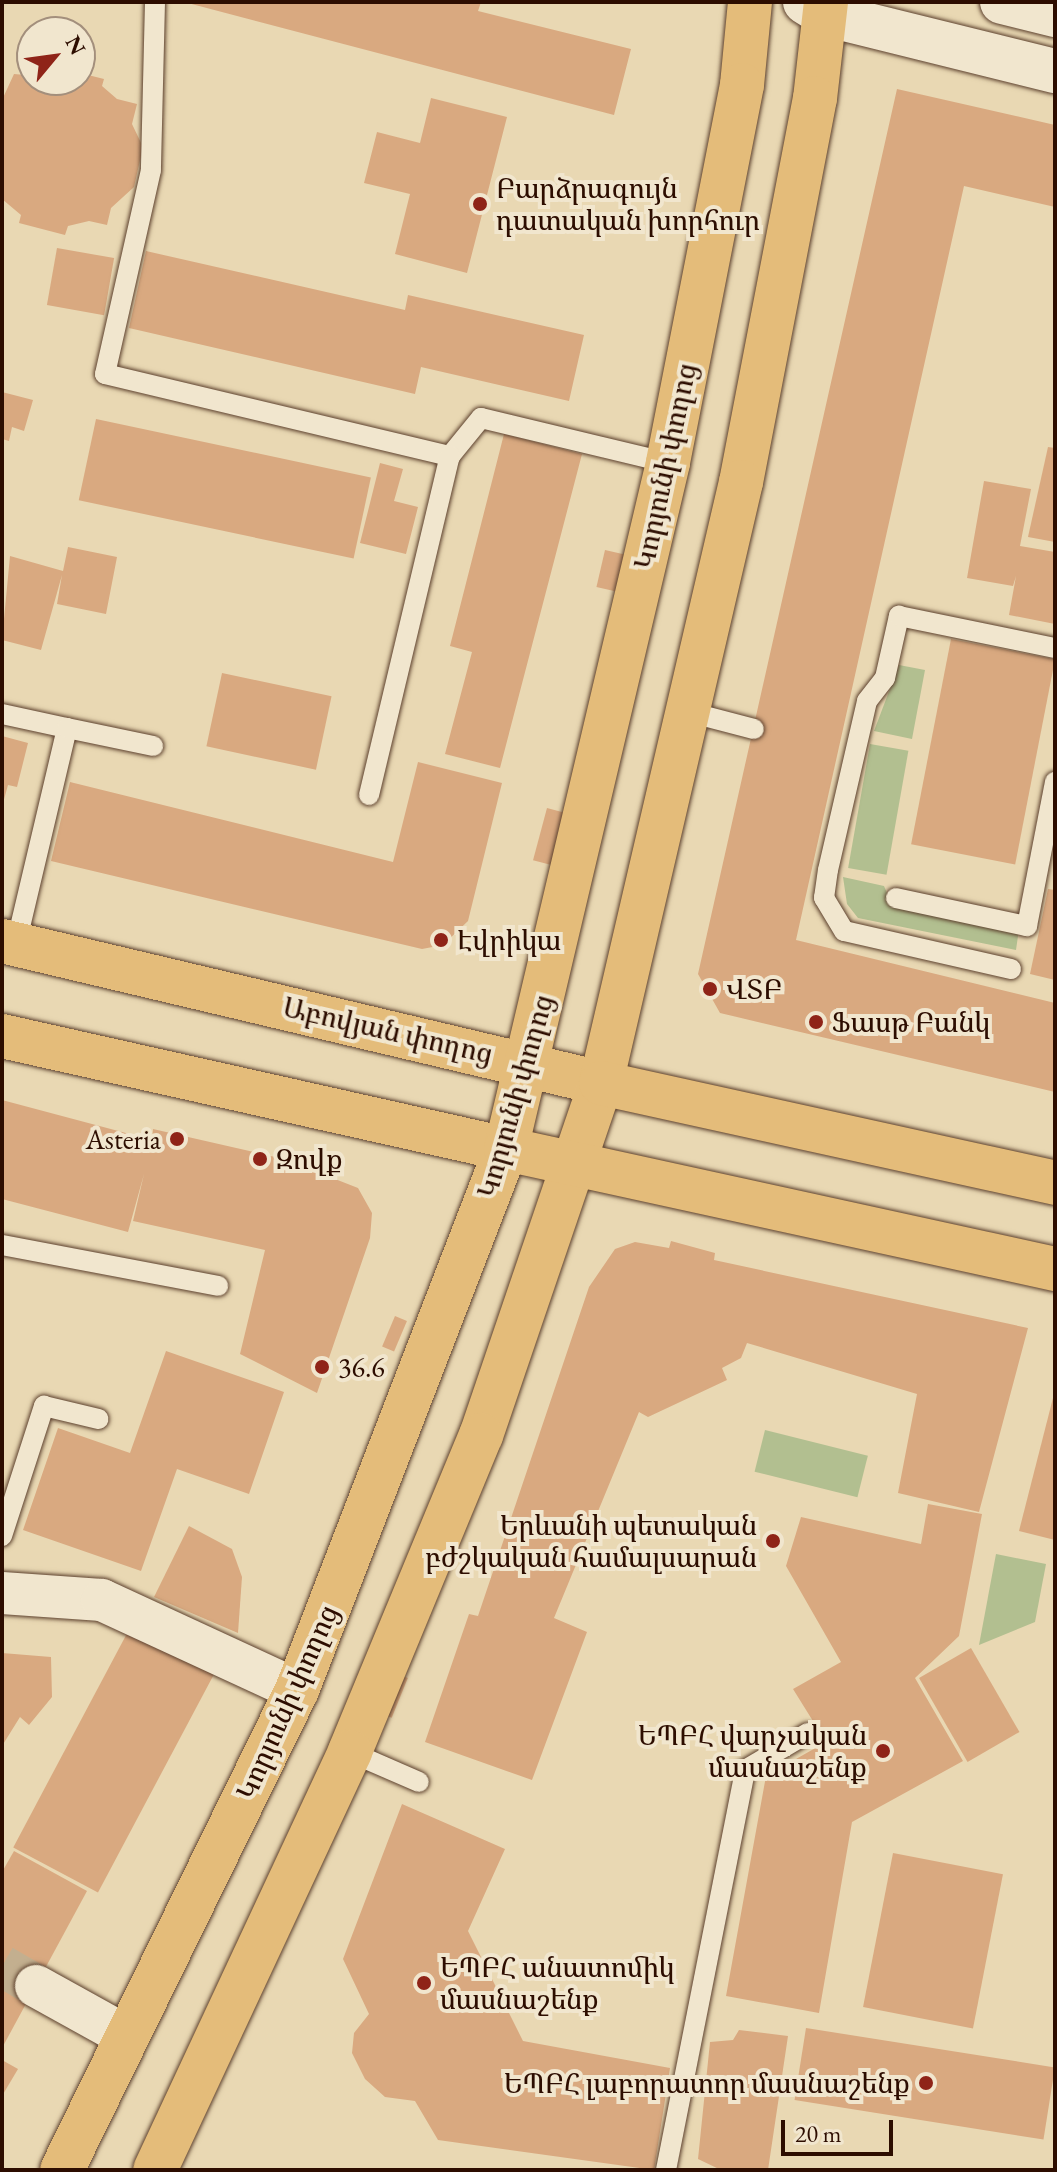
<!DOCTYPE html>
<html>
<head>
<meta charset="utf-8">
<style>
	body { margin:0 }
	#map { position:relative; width:1057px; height:2172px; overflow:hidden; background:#e9d8b3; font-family:"EB Garamond","Noto Serif Armenian",serif }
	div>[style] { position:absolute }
	.green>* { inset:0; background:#b2bf90; transform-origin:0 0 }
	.building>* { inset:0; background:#d9a980; transform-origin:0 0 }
	.street-tunnel>* { height:42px; margin-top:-21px; transform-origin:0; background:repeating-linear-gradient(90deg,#c3af8f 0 42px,transparent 0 63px) }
	.roads { filter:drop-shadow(0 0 2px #5c402d) drop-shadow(0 0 2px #5c402d) }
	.lane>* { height:20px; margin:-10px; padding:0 10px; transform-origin:10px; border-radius:10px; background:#f1e6ce }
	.street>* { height:42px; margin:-21px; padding:0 21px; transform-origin:21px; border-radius:21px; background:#f1e6ce }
	.secondary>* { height:44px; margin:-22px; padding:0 22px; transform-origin:22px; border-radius:22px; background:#f1e6ce }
	.primary>* { height:44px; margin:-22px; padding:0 22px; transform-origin:22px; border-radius:22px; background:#e4bc7a }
	.highway>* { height:44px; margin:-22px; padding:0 22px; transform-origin:22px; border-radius:22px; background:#e4bc7a }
	.dots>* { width:22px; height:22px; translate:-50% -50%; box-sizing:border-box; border:4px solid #f1e6ce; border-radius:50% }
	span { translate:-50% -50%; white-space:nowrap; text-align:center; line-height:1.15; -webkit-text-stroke:8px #f1e6ce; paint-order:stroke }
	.poi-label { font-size:28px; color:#2d0d00 }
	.left { translate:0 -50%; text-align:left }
	.right { translate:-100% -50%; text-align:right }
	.street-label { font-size:28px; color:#2d0d00 }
	.frame { position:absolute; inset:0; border:4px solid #2d0d00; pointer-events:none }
	.north { position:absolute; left:16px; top:16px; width:80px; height:80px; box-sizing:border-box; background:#f1e6ce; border:2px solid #a38f7c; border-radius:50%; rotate:61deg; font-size:22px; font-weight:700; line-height:32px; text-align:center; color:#2d0d00 }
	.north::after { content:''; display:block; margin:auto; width:28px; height:36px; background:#8f2418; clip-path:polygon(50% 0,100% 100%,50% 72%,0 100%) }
	.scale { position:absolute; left:781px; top:2120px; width:112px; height:36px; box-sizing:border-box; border:4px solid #2d0d00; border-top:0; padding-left:10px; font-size:24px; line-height:28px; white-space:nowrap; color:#2d0d00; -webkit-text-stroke:6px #f1e6ce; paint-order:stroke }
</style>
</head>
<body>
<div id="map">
	<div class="green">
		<div style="clip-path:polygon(899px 665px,925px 670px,912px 739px,874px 731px)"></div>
		<div style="left:870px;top:744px;width:39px;height:126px;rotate:10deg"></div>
		<div style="clip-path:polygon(843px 877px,884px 886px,891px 902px,1019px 929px,1016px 950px,858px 918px,847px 904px)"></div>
		<div style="left:765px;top:1430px;width:106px;height:43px;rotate:14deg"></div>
		<div style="clip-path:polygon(996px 1554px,1046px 1564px,1035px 1622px,979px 1645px)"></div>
	</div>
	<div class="building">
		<div style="clip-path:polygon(184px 2px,481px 2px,478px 11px,631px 49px,614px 115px)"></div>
		<div style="clip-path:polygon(80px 73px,104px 79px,102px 86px,117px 99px,137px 104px,132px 124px,143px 147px,134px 187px,111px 208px,107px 225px,89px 221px,68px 226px,65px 235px,19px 223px,21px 215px,2px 199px,2px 100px,14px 74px,80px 80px)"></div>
		<div style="clip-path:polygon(897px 89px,1055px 125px,1055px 207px,964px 186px,796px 940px,1055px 1003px,1055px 1092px,720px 1013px,698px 974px)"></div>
		<div style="clip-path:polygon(431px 98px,507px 117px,467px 273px,395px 254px,410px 194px,364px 183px,377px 132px,420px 143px)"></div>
		<div style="left:57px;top:248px;width:58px;height:58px;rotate:10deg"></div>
		<div style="clip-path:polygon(146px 251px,405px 310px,408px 295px,584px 335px,569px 401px,421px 367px,415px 394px,129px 328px)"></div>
		<div style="clip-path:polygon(2px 392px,33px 400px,24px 431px,12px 427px,9px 441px,2px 439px)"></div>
		<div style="left:96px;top:419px;width:281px;height:83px;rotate:12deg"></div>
		<div style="clip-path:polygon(504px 434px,582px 454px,500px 768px,445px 754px,472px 652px,450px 646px)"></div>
		<div style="clip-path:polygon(1048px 447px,1055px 448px,1055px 542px,1028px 537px)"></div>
		<div style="clip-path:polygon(380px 463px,403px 469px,394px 501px,418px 507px,406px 554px,360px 543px)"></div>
		<div style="clip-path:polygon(984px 481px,1031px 489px,1020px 546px,1055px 552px,1055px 624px,1009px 615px,1016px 576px,1013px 586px,967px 578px)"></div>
		<div style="clip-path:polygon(68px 547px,117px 557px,106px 614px,57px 604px,62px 575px,41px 650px,2px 640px,10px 556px,63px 571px)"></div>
		<div style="left:605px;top:550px;width:27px;height:38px;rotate:13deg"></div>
		<div style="left:951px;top:639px;width:106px;height:209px;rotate:11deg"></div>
		<div style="left:222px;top:673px;width:112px;height:75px;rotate:12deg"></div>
		<div style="clip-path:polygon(2px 736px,28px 743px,17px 787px,8px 785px,3px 803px)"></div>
		<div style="clip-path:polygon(418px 762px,502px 783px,468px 921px,443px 945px,422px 949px,51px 861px,70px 782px,393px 862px)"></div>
		<div style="left:547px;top:808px;width:24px;height:54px;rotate:15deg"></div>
		<div style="clip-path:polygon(1048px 889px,1055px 890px,1055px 980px,1030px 974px)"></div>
		<div style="clip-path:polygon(2px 1100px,152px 1140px,153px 1129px,284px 1159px,358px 1188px,372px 1213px,370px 1238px,317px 1393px,240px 1354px,265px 1250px,133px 1221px,144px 1174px,128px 1232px,2px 1199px)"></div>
		<div style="clip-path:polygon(671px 1241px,715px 1253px,714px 1260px,1028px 1328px,979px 1512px,898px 1493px,917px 1394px,747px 1343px,741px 1358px,722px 1368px,727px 1380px,648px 1417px,639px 1412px,554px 1618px,587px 1632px,532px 1780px,425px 1742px,469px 1614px,478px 1616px,589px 1287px,615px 1249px,635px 1242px,669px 1248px)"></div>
		<div style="left:395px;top:1316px;width:13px;height:33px;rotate:23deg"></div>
		<div style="clip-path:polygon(166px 1351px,284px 1392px,249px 1494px,177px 1469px,141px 1571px,23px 1530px,58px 1428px,130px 1453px)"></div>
		<div style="clip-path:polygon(1054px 1394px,1055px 1394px,1055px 1540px,1019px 1531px)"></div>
		<div style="clip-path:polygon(928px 1504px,982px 1514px,959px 1636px,915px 1678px,963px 1761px,852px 1822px,819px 2013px,726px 1996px,766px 1776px,826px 1742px,793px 1689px,841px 1662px,786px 1566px,801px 1517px,921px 1544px)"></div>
		<div style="clip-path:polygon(189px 1526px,232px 1549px,242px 1577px,238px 1633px,154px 1597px)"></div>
		<div style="left:132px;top:1624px;width:96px;height:253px;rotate:28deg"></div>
		<div style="left:971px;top:1648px;width:97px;height:60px;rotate:60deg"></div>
		<div style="clip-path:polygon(2px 1653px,51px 1657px,52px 1697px,29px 1725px,20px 1717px,2px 1746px)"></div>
		<div style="left:393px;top:1672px;width:16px;height:43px;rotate:22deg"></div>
		<div style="clip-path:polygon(402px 1804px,505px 1849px,468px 1931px,523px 2041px,670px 2068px,654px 2170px,438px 2140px,415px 2101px,385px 2097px,365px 2079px,352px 2053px,354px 2033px,369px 2014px,343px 1959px)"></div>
		<div style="clip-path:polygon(14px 1851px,87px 1891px,2px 2048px,2px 1872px)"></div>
		<div style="left:893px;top:1853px;width:112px;height:157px;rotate:11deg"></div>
		<div style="left:806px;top:2028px;width:252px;height:73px;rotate:9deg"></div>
		<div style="clip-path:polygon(739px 2030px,788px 2036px,768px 2170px,721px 2170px,698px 2159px,710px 2042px,733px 2040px)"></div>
		<div style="clip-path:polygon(2px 2060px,18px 2069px,2px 2096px)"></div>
	</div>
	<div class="street-tunnel">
		<div style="left:2px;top:1966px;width:39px;rotate:30deg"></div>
	</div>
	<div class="roads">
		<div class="lane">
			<div style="left:155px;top:2px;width:168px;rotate:91.4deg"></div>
			<div style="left:151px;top:170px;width:209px;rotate:102.7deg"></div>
			<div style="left:105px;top:374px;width:355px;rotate:13.4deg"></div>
			<div style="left:450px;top:456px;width:49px;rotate:-50.8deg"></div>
			<div style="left:481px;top:418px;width:192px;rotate:13.5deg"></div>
			<div style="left:689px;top:712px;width:67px;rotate:14.7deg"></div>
			<div style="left:2px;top:714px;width:66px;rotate:12.2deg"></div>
			<div style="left:369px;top:795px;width:349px;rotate:-76.6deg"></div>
			<div style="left:896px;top:898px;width:134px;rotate:12.1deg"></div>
			<div style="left:1027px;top:926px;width:147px;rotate:-79deg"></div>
			<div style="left:16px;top:944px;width:222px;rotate:-76.7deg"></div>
			<div style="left:67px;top:728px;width:88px;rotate:11.8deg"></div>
			<div style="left:1011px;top:969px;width:171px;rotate:-167.2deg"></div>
			<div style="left:844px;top:931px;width:39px;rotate:-121deg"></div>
			<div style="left:824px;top:898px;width:28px;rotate:-82deg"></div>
			<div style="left:828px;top:870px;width:173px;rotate:-77deg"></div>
			<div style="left:867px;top:701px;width:29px;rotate:-52deg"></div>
			<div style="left:885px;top:678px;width:64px;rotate:-77.3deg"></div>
			<div style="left:899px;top:616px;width:159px;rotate:11.6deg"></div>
			<div style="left:2px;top:1245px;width:220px;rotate:10.7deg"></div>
			<div style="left:2px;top:1536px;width:137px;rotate:-72.1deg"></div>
			<div style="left:44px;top:1406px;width:56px;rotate:13.5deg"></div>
			<div style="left:350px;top:1752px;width:75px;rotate:23.5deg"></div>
			<div style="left:666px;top:2170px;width:408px;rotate:-78.8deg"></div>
			<div style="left:745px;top:1770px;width:73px;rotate:-30.4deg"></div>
		</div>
		<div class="street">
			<div style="left:2px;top:1593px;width:100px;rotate:4deg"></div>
			<div style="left:102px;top:1600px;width:215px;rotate:24.8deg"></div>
			<div style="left:36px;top:1986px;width:105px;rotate:29deg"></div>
		</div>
		<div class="secondary">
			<div style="left:805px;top:2px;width:22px;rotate:32deg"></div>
			<div style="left:824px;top:14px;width:238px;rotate:13.9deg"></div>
			<div style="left:1002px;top:2px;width:55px;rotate:13.8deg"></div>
		</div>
		<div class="primary">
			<div style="left:2px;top:941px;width:616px;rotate:13.34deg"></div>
			<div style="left:601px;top:1083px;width:372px;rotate:108.8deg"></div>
			<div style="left:481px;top:1435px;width:343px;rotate:112.5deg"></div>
			<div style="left:350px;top:1752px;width:461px;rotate:115deg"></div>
			<div style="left:2px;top:1036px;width:517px;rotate:12.64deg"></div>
			<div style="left:506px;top:1149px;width:580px;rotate:111.12deg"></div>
			<div style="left:297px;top:1690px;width:534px;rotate:116.09deg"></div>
		</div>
		<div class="highway">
			<div style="left:750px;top:2px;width:83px;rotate:95.5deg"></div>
			<div style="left:742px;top:85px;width:385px;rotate:101.1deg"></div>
			<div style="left:668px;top:463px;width:705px;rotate:103.29deg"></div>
			<div style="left:506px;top:1149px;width:562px;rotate:12.33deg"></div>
			<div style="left:826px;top:2px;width:97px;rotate:96.5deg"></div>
			<div style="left:815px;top:98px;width:391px;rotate:100.9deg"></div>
			<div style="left:741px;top:482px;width:617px;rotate:103.11deg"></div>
			<div style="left:601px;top:1083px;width:465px;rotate:12.4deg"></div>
		</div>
	</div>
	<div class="dots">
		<div style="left:480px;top:204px;background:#8f2418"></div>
		<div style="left:441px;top:940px;background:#8f2418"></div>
		<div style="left:710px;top:989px;background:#8f2418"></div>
		<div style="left:816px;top:1022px;background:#8f2418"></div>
		<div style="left:177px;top:1139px;background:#8f2418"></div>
		<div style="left:260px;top:1159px;background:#8f2418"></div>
		<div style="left:322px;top:1367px;background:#8f2418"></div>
		<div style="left:773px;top:1541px;background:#8f2418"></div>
		<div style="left:883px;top:1751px;background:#8f2418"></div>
		<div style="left:424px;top:1983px;background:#8f2418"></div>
		<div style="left:926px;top:2083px;background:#8f2418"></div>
	</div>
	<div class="poi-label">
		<span class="left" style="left:496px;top:204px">Բարձրագույն<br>դատական խորհուր</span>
		<span class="left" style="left:457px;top:940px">Էվրիկա</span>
		<span class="left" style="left:726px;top:989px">ՎՏԲ</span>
		<span class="left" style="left:832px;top:1022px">Ֆասթ Բանկ</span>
		<span class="right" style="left:161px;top:1139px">Asteria</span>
		<span class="left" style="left:276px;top:1159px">Զովք</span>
		<span class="left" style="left:338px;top:1367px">36.6</span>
		<span class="right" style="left:757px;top:1541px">Երևանի պետական<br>բժշկական համալսարան</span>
		<span class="right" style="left:867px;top:1751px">ԵՊԲՀ վարչական<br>մասնաշենք</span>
		<span class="left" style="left:440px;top:1983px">ԵՊԲՀ անատոմիկ<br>մասնաշենք</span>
		<span class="right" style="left:910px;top:2083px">ԵՊԲՀ լաբորատոր մասնաշենք</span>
	</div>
	<div class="street-label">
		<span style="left:665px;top:466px;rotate:-78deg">Կորյունի փողոց</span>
		<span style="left:388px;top:1030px;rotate:13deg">Աբովյան փողոց</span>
		<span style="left:515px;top:1096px;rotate:-74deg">Կորյունի փողոց</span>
		<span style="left:287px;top:1702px;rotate:-66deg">Կորյունի փողոց</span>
	</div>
	<div class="frame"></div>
	<div class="north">N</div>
	<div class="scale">20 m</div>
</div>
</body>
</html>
